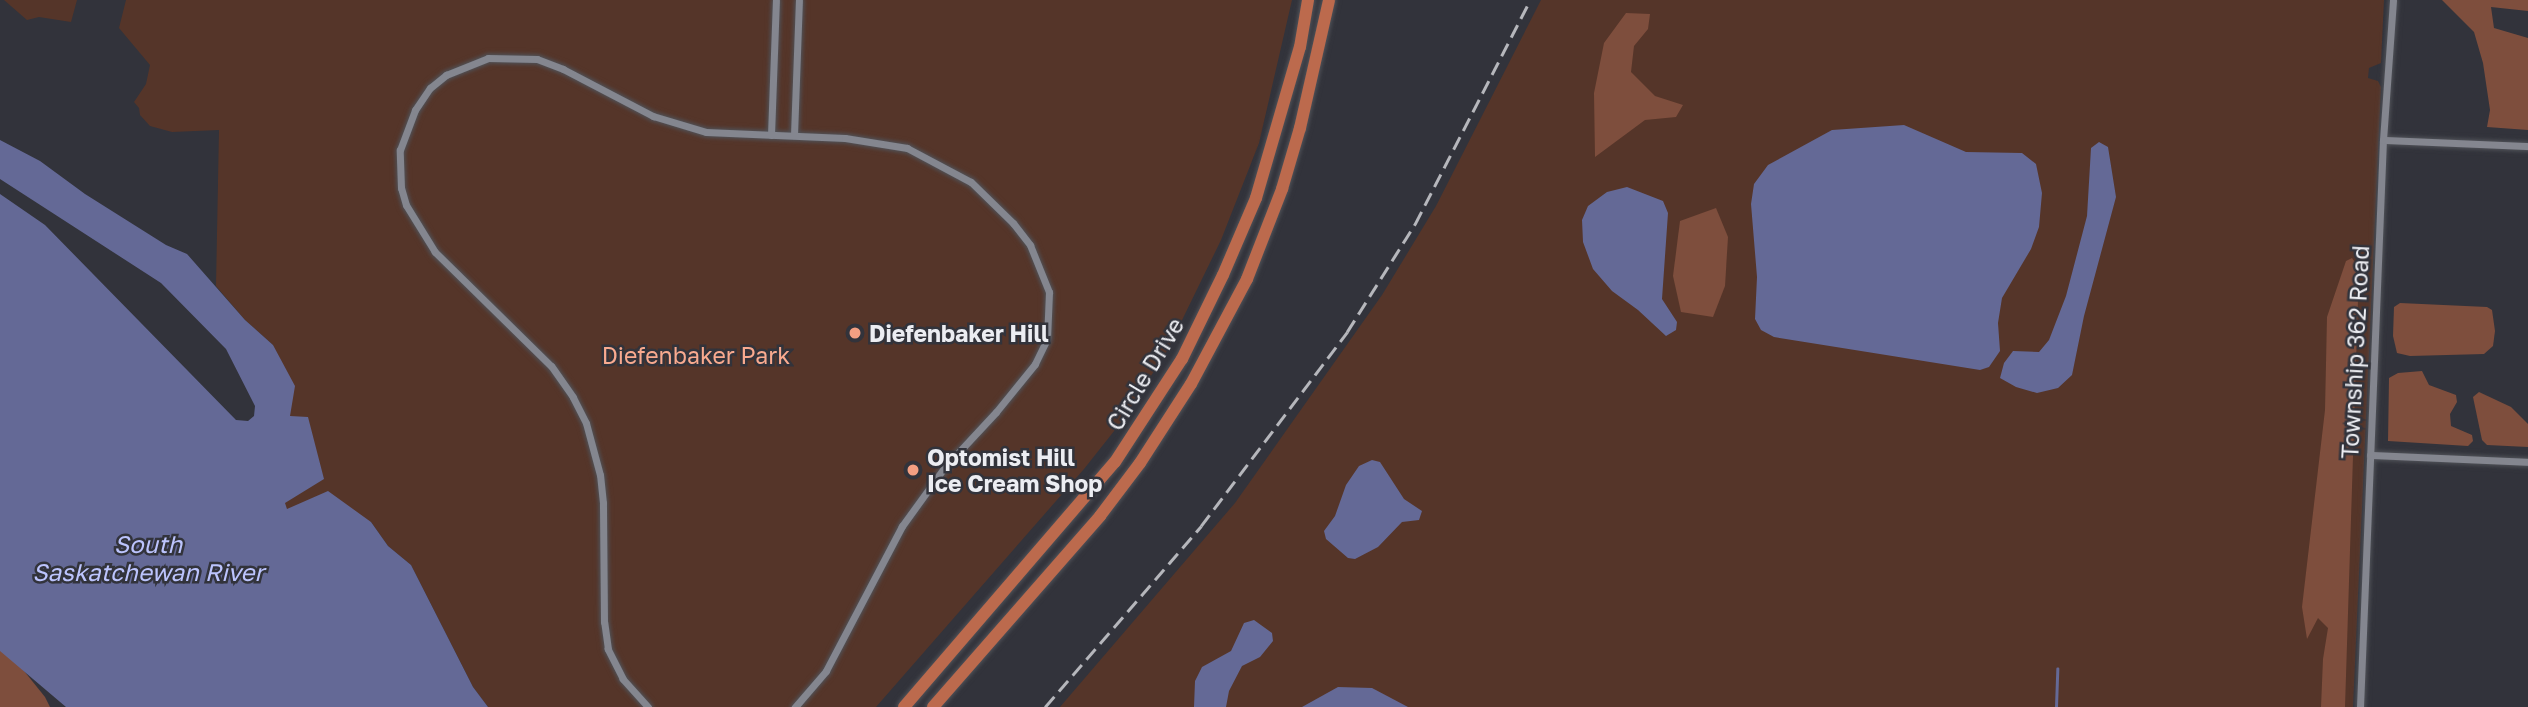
<!DOCTYPE html>
<html>
<head>
<meta charset="utf-8">
<style>
	body { margin:0 }
	#map { position:relative; width:2528px; height:707px; overflow:hidden; background:#32333b; font-family:"Golos Text",sans-serif }
	div>[style] { position:absolute }
	.green>* { inset:0; background:#553529 }
	.forest>* { inset:0; background:#7e4e3d }
	.water>* { inset:0; background:#646996 }
	.stream>* { height:2.5px; margin:-1.25px; padding:0 1.25px; transform-origin:1.25px; border-radius:1.25px; background:#646996 }
	.roads { filter:drop-shadow(0 0 2px #505258) drop-shadow(0 0 2px #505258) }
	.minor>* { height:7px; margin:-3.5px; padding:0 3.5px; transform-origin:3.5px; border-radius:3.5px; background:#84868f }
	.motorway>* { height:12px; margin:-6px; padding:0 6px; transform-origin:6px; border-radius:6px; background:#bc6a4d }
	.rail>* { height:2.5px; margin-top:-1.25px; transform-origin:0; background:repeating-linear-gradient(90deg,#b6b7bc 0 14px,transparent 0 21px) }
	.dots>* { width:19px; height:19px; translate:-50% -50%; box-sizing:border-box; border:4px solid #32333b; border-radius:50% }
	span { translate:-50% -50%; white-space:nowrap; text-align:center; line-height:1.15; -webkit-text-stroke:5px #32333b; paint-order:stroke }
	.poi-label { font-size:23px; color:#ecedf2; font-weight:700 }
	.left { translate:0 -50%; text-align:left }
	.street-label { font-size:23px; color:#ecedf2 }
	.park-label { font-size:23px; color:#f9aa8f }
	.water-label { font-size:24px; color:#bcc4fd; font-style:italic }
</style>
</head>
<body>
<div id="map">
	<div class="green">
		<div style="clip-path:polygon(4px 0,77px 0,71px 22px,39px 17px,27px 20px)"></div>
		<div style="clip-path:polygon(126px 0,1292px 0,1259px 143px,1221px 240px,1167px 351px,1122px 421px,1084px 469px,876px 707px,488px 707px,473px 687px,411px 565px,388px 546px,371px 522px,287px 509px,284px 503px,290px 416px,273px 345px,245px 320px,216px 286px,219px 130px,172px 132px,150px 126px,140px 115px,139px 108px,134px 102px,146px 84px,150px 65px,119px 28px)"></div>
		<div style="clip-path:polygon(1541px 0,2384px 0,2381px 63px,2369px 68px,2368px 78px,2378px 81px,2381px 87px,2353px 707px,1060px 707px,1235px 503px,1382px 295px,1436px 206px)"></div>
	</div>
	<div class="forest">
		<div style="clip-path:polygon(2442px 0,2528px 0,2528px 11px,2491px 7px,2494px 28px,2528px 38px,2528px 130px,2487px 127px,2490px 110px,2483px 63px,2474px 32px)"></div>
		<div style="clip-path:polygon(1626px 13px,1650px 14px,1648px 29px,1634px 46px,1631px 72px,1655px 96px,1683px 105px,1676px 117px,1645px 120px,1595px 157px,1594px 93px,1604px 43px)"></div>
		<div style="clip-path:polygon(1716px 208px,1728px 237px,1725px 286px,1713px 317px,1681px 312px,1673px 276px,1680px 221px)"></div>
		<div style="clip-path:polygon(2352px 258px,2359px 268px,2345px 707px,2321px 707px,2323px 659px,2328px 628px,2318px 618px,2307px 639px,2302px 607px,2325px 410px,2327px 317px,2346px 261px)"></div>
		<div style="clip-path:polygon(2400px 303px,2487px 307px,2492px 310px,2495px 331px,2493px 346px,2484px 354px,2410px 356px,2397px 353px,2393px 336px,2394px 307px)"></div>
		<div style="clip-path:polygon(2422px 371px,2429px 385px,2456px 395px,2457px 402px,2450px 414px,2451px 426px,2472px 435px,2473px 441px,2468px 446px,2388px 441px,2389px 378px,2398px 373px)"></div>
		<div style="clip-path:polygon(2479px 392px,2511px 407px,2528px 424px,2528px 447px,2487px 445px,2482px 440px,2473px 397px)"></div>
		<div style="clip-path:polygon(0 641px,45px 697px,50px 707px,0 707px)"></div>
	</div>
	<div class="water">
		<div style="clip-path:polygon(1904px 125px,1966px 152px,2022px 153px,2036px 164px,2042px 193px,2039px 227px,2031px 249px,2002px 298px,1998px 323px,2000px 351px,1989px 367px,1980px 370px,1774px 337px,1761px 330px,1755px 319px,1757px 277px,1751px 204px,1754px 184px,1768px 165px,1832px 130px)"></div>
		<div style="clip-path:polygon(0 140px,40px 161px,85px 194px,166px 245px,187px 254px,245px 320px,273px 345px,295px 386px,290px 416px,308px 417px,324px 479px,285px 503px,287px 509px,328px 491px,371px 522px,388px 546px,411px 565px,473px 687px,488px 707px,66px 707px,0 651px,0 194px,45px 225px,236px 420px,248px 421px,254px 416px,255px 406px,226px 349px,161px 283px,0 179px)"></div>
		<div style="clip-path:polygon(2099px 142px,2108px 147px,2116px 197px,2084px 316px,2072px 375px,2058px 388px,2037px 393px,2016px 387px,2000px 378px,2004px 363px,2013px 351px,2039px 352px,2049px 340px,2066px 296px,2087px 216px,2091px 148px)"></div>
		<div style="clip-path:polygon(1627px 187px,1663px 201px,1668px 213px,1662px 299px,1677px 322px,1676px 330px,1666px 336px,1638px 310px,1612px 291px,1593px 269px,1583px 242px,1582px 220px,1588px 206px,1607px 192px)"></div>
		<div style="clip-path:polygon(1372px 460px,1380px 462px,1404px 499px,1422px 511px,1419px 520px,1402px 522px,1378px 547px,1355px 559px,1348px 558px,1326px 539px,1324px 531px,1335px 516px,1346px 485px,1359px 466px)"></div>
		<div style="clip-path:polygon(1254px 620px,1272px 633px,1273px 641px,1260px 657px,1242px 666px,1229px 691px,1226px 707px,1194px 707px,1195px 681px,1202px 667px,1231px 651px,1244px 623px)"></div>
		<div style="clip-path:polygon(1338px 687px,1372px 688px,1408px 707px,1302px 707px)"></div>
	</div>
	<div class="stream">
		<div style="left:2056px;top:707px;width:38px;rotate:-88deg"></div>
	</div>
	<div class="roads">
		<div class="minor">
			<div style="left:771px;top:135px;width:135px;rotate:-87.9deg"></div>
			<div style="left:794px;top:135px;width:135px;rotate:-87.9deg"></div>
			<div style="left:2383px;top:140px;width:145px;rotate:2.4deg"></div>
			<div style="left:2370px;top:455px;width:158px;rotate:2.5deg"></div>
			<div style="left:648px;top:707px;width:38px;rotate:-132deg"></div>
			<div style="left:623px;top:679px;width:34px;rotate:-117deg"></div>
			<div style="left:608px;top:649px;width:27px;rotate:-98deg"></div>
			<div style="left:604px;top:622px;width:119px;rotate:-90.5deg"></div>
			<div style="left:603px;top:503px;width:28px;rotate:-96deg"></div>
			<div style="left:600px;top:475px;width:54px;rotate:-105.1deg"></div>
			<div style="left:586px;top:423px;width:29px;rotate:-117deg"></div>
			<div style="left:573px;top:397px;width:38px;rotate:-125deg"></div>
			<div style="left:551px;top:366px;width:163px;rotate:-135.5deg"></div>
			<div style="left:435px;top:252px;width:55px;rotate:-121.7deg"></div>
			<div style="left:406px;top:205px;width:18px;rotate:-106deg"></div>
			<div style="left:401px;top:188px;width:38px;rotate:-92deg"></div>
			<div style="left:400px;top:150px;width:43px;rotate:-69.4deg"></div>
			<div style="left:415px;top:110px;width:27px;rotate:-56deg"></div>
			<div style="left:430px;top:88px;width:21px;rotate:-39deg"></div>
			<div style="left:446px;top:75px;width:45px;rotate:-22deg"></div>
			<div style="left:488px;top:58px;width:49px;rotate:1.2deg"></div>
			<div style="left:537px;top:59px;width:28px;rotate:21deg"></div>
			<div style="left:563px;top:69px;width:102px;rotate:27.6deg"></div>
			<div style="left:653px;top:116px;width:55px;rotate:16.8deg"></div>
			<div style="left:706px;top:132px;width:139px;rotate:2.5deg"></div>
			<div style="left:845px;top:138px;width:63px;rotate:9.2deg"></div>
			<div style="left:907px;top:148px;width:72px;rotate:28deg"></div>
			<div style="left:971px;top:182px;width:59px;rotate:44.3deg"></div>
			<div style="left:1013px;top:223px;width:28px;rotate:52deg"></div>
			<div style="left:1030px;top:245px;width:51px;rotate:68deg"></div>
			<div style="left:1049px;top:292px;width:47px;rotate:92.4deg"></div>
			<div style="left:1047px;top:339px;width:28px;rotate:116deg"></div>
			<div style="left:1035px;top:364px;width:62px;rotate:129.1deg"></div>
			<div style="left:996px;top:412px;width:76px;rotate:132.9deg"></div>
			<div style="left:944px;top:468px;width:72px;rotate:125.9deg"></div>
			<div style="left:902px;top:526px;width:164px;rotate:117.7deg"></div>
			<div style="left:826px;top:671px;width:48px;rotate:130.7deg"></div>
			<div style="left:2360px;top:707px;width:567px;rotate:-87.68deg"></div>
			<div style="left:2383px;top:140px;width:140px;rotate:-85.9deg"></div>
		</div>
		<div class="motorway">
			<div style="left:904px;top:707px;width:323px;rotate:-49.3deg"></div>
			<div style="left:1115px;top:462px;width:123px;rotate:-57deg"></div>
			<div style="left:1182px;top:359px;width:93px;rotate:-64deg"></div>
			<div style="left:1223px;top:275px;width:84px;rotate:-66.8deg"></div>
			<div style="left:1256px;top:198px;width:157px;rotate:-73.8deg"></div>
			<div style="left:1300px;top:47px;width:48px;rotate:-80.3deg"></div>
			<div style="left:933px;top:707px;width:254px;rotate:-48.8deg"></div>
			<div style="left:1100px;top:516px;width:66px;rotate:-53deg"></div>
			<div style="left:1140px;top:463px;width:94px;rotate:-57.2deg"></div>
			<div style="left:1191px;top:384px;width:119px;rotate:-61.9deg"></div>
			<div style="left:1247px;top:279px;width:97px;rotate:-68.7deg"></div>
			<div style="left:1282px;top:189px;width:64px;rotate:-73.6deg"></div>
			<div style="left:1300px;top:128px;width:131px;rotate:-77.2deg"></div>
		</div>
	</div>
	<div class="rail">
		<div style="left:1045px;top:707px;width:239px;rotate:-49.2deg"></div>
		<div style="left:1201px;top:526px;width:243px;rotate:-53deg"></div>
		<div style="left:1347px;top:332px;width:128px;rotate:-57.8deg"></div>
		<div style="left:1415px;top:224px;width:252px;rotate:-62.8deg"></div>
	</div>
	<div class="dots">
		<div style="left:855px;top:333px;background:#f39f82"></div>
		<div style="left:913px;top:470px;background:#f39f82"></div>
	</div>
	<div class="poi-label">
		<span class="left" style="left:869px;top:333px">Diefenbaker Hill</span>
		<span class="left" style="left:927px;top:470px">Optomist Hill<br>Ice Cream Shop</span>
	</div>
	<div class="street-label">
		<span style="left:2355px;top:352px;rotate:-87deg">Township 362 Road</span>
		<span style="left:1145px;top:374px;rotate:-59deg">Circle Drive</span>
	</div>
	<div class="park-label">
		<span style="left:696px;top:355px">Diefenbaker Park</span>
	</div>
	<div class="water-label">
		<span style="left:148px;top:558px">South<br>Saskatchewan River</span>
	</div>
</div>
</body>
</html>
